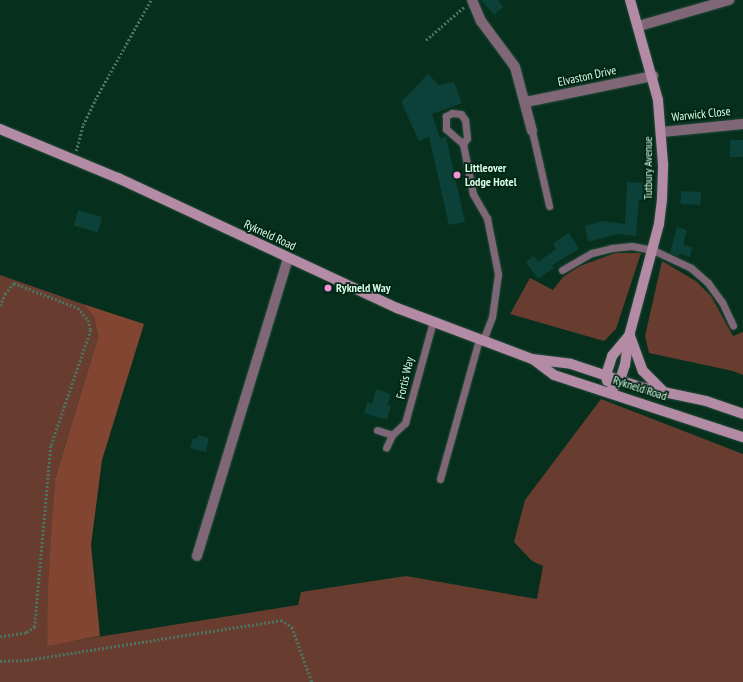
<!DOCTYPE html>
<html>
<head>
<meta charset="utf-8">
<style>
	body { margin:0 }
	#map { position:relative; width:743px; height:682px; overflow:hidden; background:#072f1d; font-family:"PT Sans Narrow",sans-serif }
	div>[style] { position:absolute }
	.green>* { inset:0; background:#683d2f }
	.forest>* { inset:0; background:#814531 }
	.building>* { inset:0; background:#0b4138; transform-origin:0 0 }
	.path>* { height:2.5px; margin-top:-1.25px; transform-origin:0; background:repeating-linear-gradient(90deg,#4d7360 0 2px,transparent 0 4px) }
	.roads { filter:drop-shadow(0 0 1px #244c39) drop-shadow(0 0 1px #244c39) }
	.lane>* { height:7px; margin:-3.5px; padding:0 3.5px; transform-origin:3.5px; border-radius:3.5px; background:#806777 }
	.street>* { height:10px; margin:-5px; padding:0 5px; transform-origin:5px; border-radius:5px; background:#806777 }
	.secondary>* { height:10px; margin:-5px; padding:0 5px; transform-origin:5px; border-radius:5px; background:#b38ba5 }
	.dots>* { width:11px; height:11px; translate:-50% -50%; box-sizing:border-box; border:2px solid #002514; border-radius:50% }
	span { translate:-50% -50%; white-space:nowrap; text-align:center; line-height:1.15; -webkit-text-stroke:3.5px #002514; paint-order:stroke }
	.street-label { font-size:12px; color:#d8fbe6 }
	.poi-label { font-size:12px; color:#d8fbe6; font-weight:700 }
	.left { translate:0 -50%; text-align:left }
</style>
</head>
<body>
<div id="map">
	<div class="green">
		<div style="clip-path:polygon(615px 253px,641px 253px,616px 329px,604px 341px,510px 314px,530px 278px,553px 290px,563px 277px,580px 266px)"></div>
		<div style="clip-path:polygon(662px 261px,696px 281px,711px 296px,733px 336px,743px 332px,743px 375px,733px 371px,649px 353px,645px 336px)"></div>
		<div style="clip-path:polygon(0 275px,83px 304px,94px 317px,98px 337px,55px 479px,47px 645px,298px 605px,301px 592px,406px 576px,537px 599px,543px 566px,532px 561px,514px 542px,525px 500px,601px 399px,743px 454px,743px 682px,0 682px)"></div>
	</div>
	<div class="forest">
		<div style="clip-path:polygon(83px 304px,144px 324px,102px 460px,91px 545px,100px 636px,47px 646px,48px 586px,55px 479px,98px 337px,94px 317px)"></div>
	</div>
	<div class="building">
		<div style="clip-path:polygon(481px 0,498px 0,503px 7px,494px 15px)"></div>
		<div style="clip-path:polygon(428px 74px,439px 85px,454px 82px,462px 103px,432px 114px,440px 138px,446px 137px,465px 222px,449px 225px,429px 137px,419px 141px,401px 102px)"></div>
		<div style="left:730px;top:140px;width:13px;height:17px"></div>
		<div style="clip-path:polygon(627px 182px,644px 183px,643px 200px,639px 200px,636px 236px,618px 234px,588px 242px,585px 226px,603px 221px,625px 224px)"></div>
		<div style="left:681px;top:191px;width:20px;height:13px;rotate:3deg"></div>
		<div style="left:78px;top:210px;width:25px;height:16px;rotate:16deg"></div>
		<div style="clip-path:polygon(677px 227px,687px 230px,683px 245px,692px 247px,690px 257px,680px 254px,679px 257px,670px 253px)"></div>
		<div style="clip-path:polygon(569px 233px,579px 249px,552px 265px,554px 268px,538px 279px,526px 262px,534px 256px,538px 262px,556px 249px,553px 243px)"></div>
		<div style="clip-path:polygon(376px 389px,391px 394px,387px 405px,391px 406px,387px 420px,364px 413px,367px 402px,372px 404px)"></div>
		<div style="clip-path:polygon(198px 435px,209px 438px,206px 452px,190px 448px,193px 438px,197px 439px)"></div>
	</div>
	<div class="path">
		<div style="left:426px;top:40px;width:50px;rotate:-41deg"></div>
		<div style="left:76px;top:151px;width:27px;rotate:-75deg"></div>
		<div style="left:83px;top:125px;width:28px;rotate:-64deg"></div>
		<div style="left:95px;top:100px;width:115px;rotate:-60.8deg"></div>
		<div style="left:0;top:306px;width:13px;rotate:-67deg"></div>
		<div style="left:5px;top:294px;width:14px;rotate:-51deg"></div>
		<div style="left:14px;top:283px;width:69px;rotate:21.3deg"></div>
		<div style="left:78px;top:308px;width:16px;rotate:50deg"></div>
		<div style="left:88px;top:320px;width:10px;rotate:73deg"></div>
		<div style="left:91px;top:330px;width:123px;rotate:109deg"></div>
		<div style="left:51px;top:446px;width:182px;rotate:95.1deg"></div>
		<div style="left:35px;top:627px;width:11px;rotate:146deg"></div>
		<div style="left:26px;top:633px;width:26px;rotate:171deg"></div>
		<div style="left:0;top:661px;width:27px;rotate:-2deg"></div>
		<div style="left:27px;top:660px;width:257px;rotate:-8.9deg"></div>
		<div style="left:281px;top:620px;width:13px;rotate:32deg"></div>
		<div style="left:292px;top:627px;width:59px;rotate:70deg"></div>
	</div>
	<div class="roads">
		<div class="lane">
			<div style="left:532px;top:131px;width:77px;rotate:77.2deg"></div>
			<div style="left:463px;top:144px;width:7px;rotate:-56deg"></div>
			<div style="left:467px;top:138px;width:18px;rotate:-96deg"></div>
			<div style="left:465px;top:120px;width:7px;rotate:-124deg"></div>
			<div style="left:461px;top:114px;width:9px;rotate:-174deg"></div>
			<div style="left:452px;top:113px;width:7px;rotate:153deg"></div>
			<div style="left:446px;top:116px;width:13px;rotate:90deg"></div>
			<div style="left:446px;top:129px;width:23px;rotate:41deg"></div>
			<div style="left:463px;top:144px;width:51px;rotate:78.7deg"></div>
			<div style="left:473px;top:194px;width:28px;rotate:60deg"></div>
			<div style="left:487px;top:218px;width:57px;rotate:78.9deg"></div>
			<div style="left:498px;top:274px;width:43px;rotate:97.9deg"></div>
			<div style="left:492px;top:317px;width:25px;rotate:111deg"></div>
			<div style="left:562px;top:270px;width:34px;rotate:-30deg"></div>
			<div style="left:592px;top:253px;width:21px;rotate:-14deg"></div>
			<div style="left:612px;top:248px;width:20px;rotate:-6deg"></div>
			<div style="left:632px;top:246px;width:21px;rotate:11deg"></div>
			<div style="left:653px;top:250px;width:42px;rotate:25.3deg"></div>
			<div style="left:691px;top:268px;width:23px;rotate:41deg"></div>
			<div style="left:708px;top:283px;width:24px;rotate:54deg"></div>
			<div style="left:722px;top:302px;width:26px;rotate:65deg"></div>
			<div style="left:377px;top:430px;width:16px;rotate:18deg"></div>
			<div style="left:392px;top:435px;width:14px;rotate:115deg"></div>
			<div style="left:392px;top:435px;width:18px;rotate:-43deg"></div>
			<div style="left:405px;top:423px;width:106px;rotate:-74.6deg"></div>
			<div style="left:440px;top:479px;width:145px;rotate:-74.4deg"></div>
		</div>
		<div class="street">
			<div style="left:472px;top:0;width:23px;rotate:67deg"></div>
			<div style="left:481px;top:21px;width:57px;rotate:53.5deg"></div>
			<div style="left:515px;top:67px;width:66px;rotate:75.1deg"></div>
			<div style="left:639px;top:26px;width:94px;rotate:-16.1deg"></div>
			<div style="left:526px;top:102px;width:130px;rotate:-11.6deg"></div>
			<div style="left:662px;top:132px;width:81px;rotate:-5.6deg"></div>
			<div style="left:197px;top:556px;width:312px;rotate:-73deg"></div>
		</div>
		<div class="secondary">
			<div style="left:0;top:129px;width:128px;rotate:22.6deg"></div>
			<div style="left:118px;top:178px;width:308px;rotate:25deg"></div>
			<div style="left:397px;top:308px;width:144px;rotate:20.7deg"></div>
			<div style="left:532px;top:359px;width:39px;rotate:7deg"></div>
			<div style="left:571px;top:364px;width:73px;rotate:18.4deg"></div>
			<div style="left:640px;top:387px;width:67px;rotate:12deg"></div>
			<div style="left:706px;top:401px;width:39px;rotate:19deg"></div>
			<div style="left:630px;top:336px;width:37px;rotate:70deg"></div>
			<div style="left:643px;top:371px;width:27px;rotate:45deg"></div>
			<div style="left:534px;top:360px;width:25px;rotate:37deg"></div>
			<div style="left:554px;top:375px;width:199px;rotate:18.2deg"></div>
			<div style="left:607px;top:381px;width:6px;rotate:-99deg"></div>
			<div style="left:606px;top:375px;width:20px;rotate:-72deg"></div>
			<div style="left:612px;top:356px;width:26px;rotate:-50deg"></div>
			<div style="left:609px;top:392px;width:16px;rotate:-47deg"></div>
			<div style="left:620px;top:380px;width:16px;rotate:-72deg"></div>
			<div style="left:625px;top:365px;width:29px;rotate:-82deg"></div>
			<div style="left:629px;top:336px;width:116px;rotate:-75deg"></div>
			<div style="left:659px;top:224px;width:26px;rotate:-83deg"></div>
			<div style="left:662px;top:198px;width:34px;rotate:-88deg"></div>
			<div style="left:663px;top:164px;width:64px;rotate:-94.5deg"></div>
			<div style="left:658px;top:100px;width:104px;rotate:-105.6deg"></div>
		</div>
	</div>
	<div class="dots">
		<div style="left:457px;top:175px;background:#f391d5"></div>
		<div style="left:328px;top:288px;background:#f391d5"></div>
	</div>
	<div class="street-label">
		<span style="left:587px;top:76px;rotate:-12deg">Elvaston Drive</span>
		<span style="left:701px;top:114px;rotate:-6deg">Warwick Close</span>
		<span style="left:648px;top:168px;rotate:-90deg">Tutbury Avenue</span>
		<span style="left:270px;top:235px;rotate:25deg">Rykneld Road</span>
		<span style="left:405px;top:378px;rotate:-77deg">Fortis Way</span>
		<span style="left:640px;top:388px;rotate:18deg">Rykneld Road</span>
	</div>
	<div class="poi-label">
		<span class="left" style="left:465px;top:175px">Littleover<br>Lodge Hotel</span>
		<span class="left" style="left:336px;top:288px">Rykneld Way</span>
	</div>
</div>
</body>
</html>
